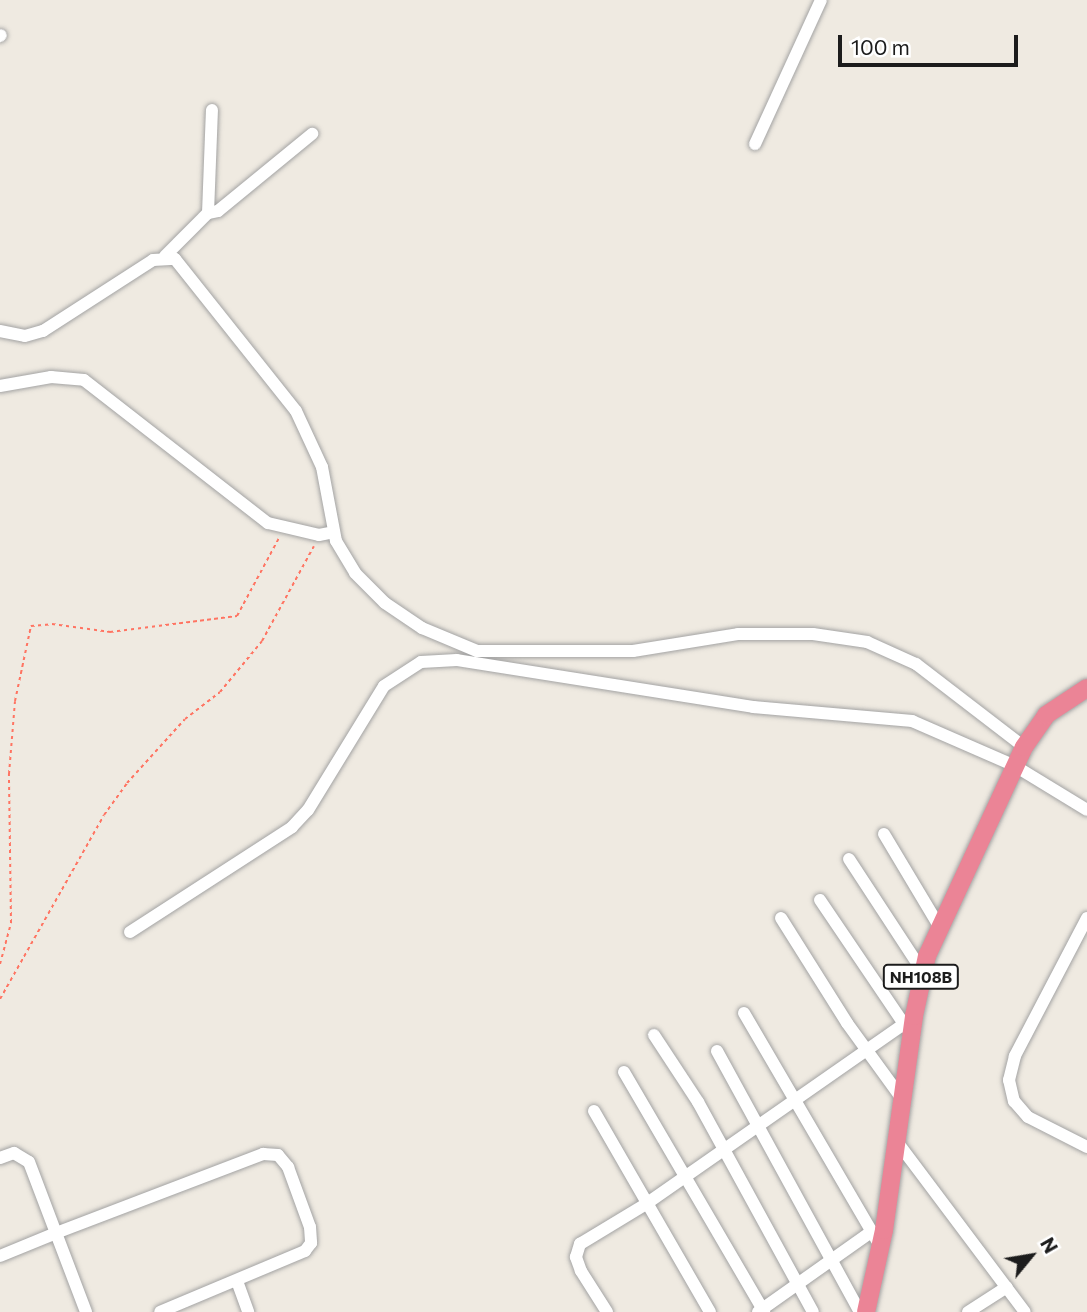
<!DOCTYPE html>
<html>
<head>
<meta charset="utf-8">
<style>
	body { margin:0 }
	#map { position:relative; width:1087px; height:1312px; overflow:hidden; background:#efeae1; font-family:Commissioner,sans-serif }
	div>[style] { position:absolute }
	.path>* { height:2px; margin-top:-1px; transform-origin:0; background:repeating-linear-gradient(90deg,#ff7462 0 3.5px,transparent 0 7px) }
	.roads { filter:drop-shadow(0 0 2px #a3a3a3) drop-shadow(0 0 2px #a3a3a3) }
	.minor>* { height:12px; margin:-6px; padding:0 6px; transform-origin:6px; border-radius:6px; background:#fff }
	.highway>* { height:18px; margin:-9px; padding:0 9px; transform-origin:9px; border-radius:9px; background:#eb8496 }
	span { translate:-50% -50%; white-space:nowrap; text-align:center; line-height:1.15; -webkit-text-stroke:7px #fff; paint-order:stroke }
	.shield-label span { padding:2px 5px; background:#fff; border:2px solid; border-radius:5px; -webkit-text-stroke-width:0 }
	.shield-label { font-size:16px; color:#1c1c1c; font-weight:700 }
	.north { position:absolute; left:996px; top:1221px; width:70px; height:70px; -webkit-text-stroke:5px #fff; paint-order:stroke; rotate:60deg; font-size:19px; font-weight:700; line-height:28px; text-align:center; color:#1c1c1c }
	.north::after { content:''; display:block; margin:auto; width:24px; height:32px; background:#1c1c1c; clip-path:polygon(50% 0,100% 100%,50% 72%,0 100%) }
	.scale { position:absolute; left:838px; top:35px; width:180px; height:32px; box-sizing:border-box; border:4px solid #1c1c1c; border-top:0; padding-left:9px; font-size:21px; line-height:24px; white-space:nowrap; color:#1c1c1c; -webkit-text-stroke:5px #fff; paint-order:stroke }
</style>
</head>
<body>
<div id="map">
	<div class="path">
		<div style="left:0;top:964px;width:42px;rotate:-75deg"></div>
		<div style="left:11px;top:923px;width:149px;rotate:-90.8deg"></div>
		<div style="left:9px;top:774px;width:73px;rotate:-85.3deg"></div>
		<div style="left:15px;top:701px;width:77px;rotate:-78deg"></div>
		<div style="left:31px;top:626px;width:21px;rotate:-5deg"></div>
		<div style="left:52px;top:624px;width:59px;rotate:7.9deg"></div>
		<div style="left:110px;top:632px;width:128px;rotate:-7.2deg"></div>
		<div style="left:237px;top:616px;width:89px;rotate:-61.7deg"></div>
		<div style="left:0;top:999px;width:211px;rotate:-60.5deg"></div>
		<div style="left:104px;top:815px;width:39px;rotate:-54deg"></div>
		<div style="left:127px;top:783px;width:86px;rotate:-47.8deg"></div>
		<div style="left:185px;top:719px;width:44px;rotate:-37.6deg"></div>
		<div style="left:220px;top:692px;width:66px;rotate:-50.5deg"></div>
		<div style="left:262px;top:641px;width:108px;rotate:-61.3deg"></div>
	</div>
	<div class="roads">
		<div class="minor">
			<div style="left:0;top:36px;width:1px;rotate:-45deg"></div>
			<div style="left:755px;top:144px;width:158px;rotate:-65.4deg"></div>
			<div style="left:208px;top:213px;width:10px;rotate:-11deg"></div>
			<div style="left:218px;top:211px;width:122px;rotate:-39.3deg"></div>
			<div style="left:165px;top:256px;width:61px;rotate:-45deg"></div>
			<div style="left:208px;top:213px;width:103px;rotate:-87.8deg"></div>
			<div style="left:0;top:331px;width:25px;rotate:11deg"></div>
			<div style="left:25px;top:336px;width:19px;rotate:-16deg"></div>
			<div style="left:43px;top:331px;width:131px;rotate:-32.8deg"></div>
			<div style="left:153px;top:260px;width:22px;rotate:-3deg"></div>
			<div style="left:175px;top:259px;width:194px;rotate:51.5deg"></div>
			<div style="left:296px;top:411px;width:62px;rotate:65.1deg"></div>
			<div style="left:322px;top:467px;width:75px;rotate:79.3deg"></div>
			<div style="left:336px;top:541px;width:37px;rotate:59deg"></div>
			<div style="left:355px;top:573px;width:42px;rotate:45deg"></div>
			<div style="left:385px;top:603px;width:45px;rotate:34deg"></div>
			<div style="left:422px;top:628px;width:60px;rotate:22.7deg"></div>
			<div style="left:477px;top:651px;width:156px"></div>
			<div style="left:633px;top:651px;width:106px;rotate:-9.2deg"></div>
			<div style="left:738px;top:634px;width:75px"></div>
			<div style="left:813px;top:634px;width:55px;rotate:8.4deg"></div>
			<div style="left:867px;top:642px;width:54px;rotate:24.2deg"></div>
			<div style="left:916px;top:664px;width:136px;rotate:37.5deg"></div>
			<div style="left:0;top:386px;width:52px;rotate:-10deg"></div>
			<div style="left:51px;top:377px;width:33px;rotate:5deg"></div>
			<div style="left:84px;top:380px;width:233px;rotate:37.9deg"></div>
			<div style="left:268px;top:523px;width:52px;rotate:13.2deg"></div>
			<div style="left:319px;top:535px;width:15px;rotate:-11deg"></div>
			<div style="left:884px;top:834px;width:107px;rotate:59.1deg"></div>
			<div style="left:849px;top:859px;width:135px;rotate:56.8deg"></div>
			<div style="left:820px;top:900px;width:157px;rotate:55.9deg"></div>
			<div style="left:781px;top:918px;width:124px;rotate:57.8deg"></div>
			<div style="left:847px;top:1023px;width:95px;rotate:54deg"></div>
			<div style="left:1087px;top:918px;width:156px;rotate:117.6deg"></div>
			<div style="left:1015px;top:1056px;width:25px;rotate:104deg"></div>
			<div style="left:1009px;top:1080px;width:22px;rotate:77deg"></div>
			<div style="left:1014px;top:1101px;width:21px;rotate:49deg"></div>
			<div style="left:1028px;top:1117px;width:66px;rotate:27deg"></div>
			<div style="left:130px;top:932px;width:193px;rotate:-32.9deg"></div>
			<div style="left:292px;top:827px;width:23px;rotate:-47deg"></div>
			<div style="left:308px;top:810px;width:145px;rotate:-58.5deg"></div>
			<div style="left:384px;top:686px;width:44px;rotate:-33deg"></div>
			<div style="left:421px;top:662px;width:36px;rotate:-3deg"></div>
			<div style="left:457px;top:660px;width:300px;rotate:9deg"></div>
			<div style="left:753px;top:707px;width:160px;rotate:5deg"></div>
			<div style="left:912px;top:721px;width:112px;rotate:23.6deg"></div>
			<div style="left:1015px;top:766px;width:84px;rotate:31.4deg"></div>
			<div style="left:744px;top:1013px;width:271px;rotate:59.7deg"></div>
			<div style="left:654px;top:1035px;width:80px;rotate:56.7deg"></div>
			<div style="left:698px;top:1102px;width:239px;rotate:61.3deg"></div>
			<div style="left:717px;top:1051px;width:298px;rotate:61.3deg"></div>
			<div style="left:624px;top:1072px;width:278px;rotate:59.7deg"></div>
			<div style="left:594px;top:1111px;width:232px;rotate:60deg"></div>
			<div style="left:898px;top:1143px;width:211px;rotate:53.1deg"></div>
			<div style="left:0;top:1158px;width:15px;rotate:-20deg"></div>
			<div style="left:14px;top:1153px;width:17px;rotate:31deg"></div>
			<div style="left:29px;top:1162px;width:76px;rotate:69.2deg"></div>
			<div style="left:56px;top:1233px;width:222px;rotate:-20.9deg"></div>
			<div style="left:263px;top:1154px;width:15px;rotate:4deg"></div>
			<div style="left:278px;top:1155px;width:16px;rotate:50deg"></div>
			<div style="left:288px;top:1167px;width:64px;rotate:69.9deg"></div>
			<div style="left:310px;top:1227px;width:16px;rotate:86deg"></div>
			<div style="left:311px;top:1243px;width:10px;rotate:127deg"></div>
			<div style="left:305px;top:1251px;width:157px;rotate:157.2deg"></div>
			<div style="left:0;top:1256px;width:61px;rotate:-22.3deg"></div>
			<div style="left:56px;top:1233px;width:85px;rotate:69.2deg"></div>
			<div style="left:237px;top:1281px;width:33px;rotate:70deg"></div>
			<div style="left:607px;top:1312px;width:49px;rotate:-122.4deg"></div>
			<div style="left:581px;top:1271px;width:15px;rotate:-110deg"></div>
			<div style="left:576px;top:1257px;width:14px;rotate:-73deg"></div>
			<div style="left:580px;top:1244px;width:77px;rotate:-31.2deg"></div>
			<div style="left:646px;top:1204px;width:313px;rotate:-34.9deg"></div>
			<div style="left:758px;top:1312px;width:138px;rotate:-35.3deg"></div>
			<div style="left:968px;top:1312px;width:46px;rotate:-32.7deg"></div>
		</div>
		<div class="highway">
			<div style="left:866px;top:1312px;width:84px;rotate:-77.6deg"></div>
			<div style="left:884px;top:1230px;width:216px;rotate:-82deg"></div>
			<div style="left:914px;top:1016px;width:61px;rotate:-77.8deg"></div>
			<div style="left:927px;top:956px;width:230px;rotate:-65.1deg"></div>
			<div style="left:1024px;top:747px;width:39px;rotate:-55deg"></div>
			<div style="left:1046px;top:715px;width:49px;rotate:-33.4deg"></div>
		</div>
	</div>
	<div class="shield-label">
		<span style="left:921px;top:977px">NH108B</span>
	</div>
	<div class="north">N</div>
	<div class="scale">100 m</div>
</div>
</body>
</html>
